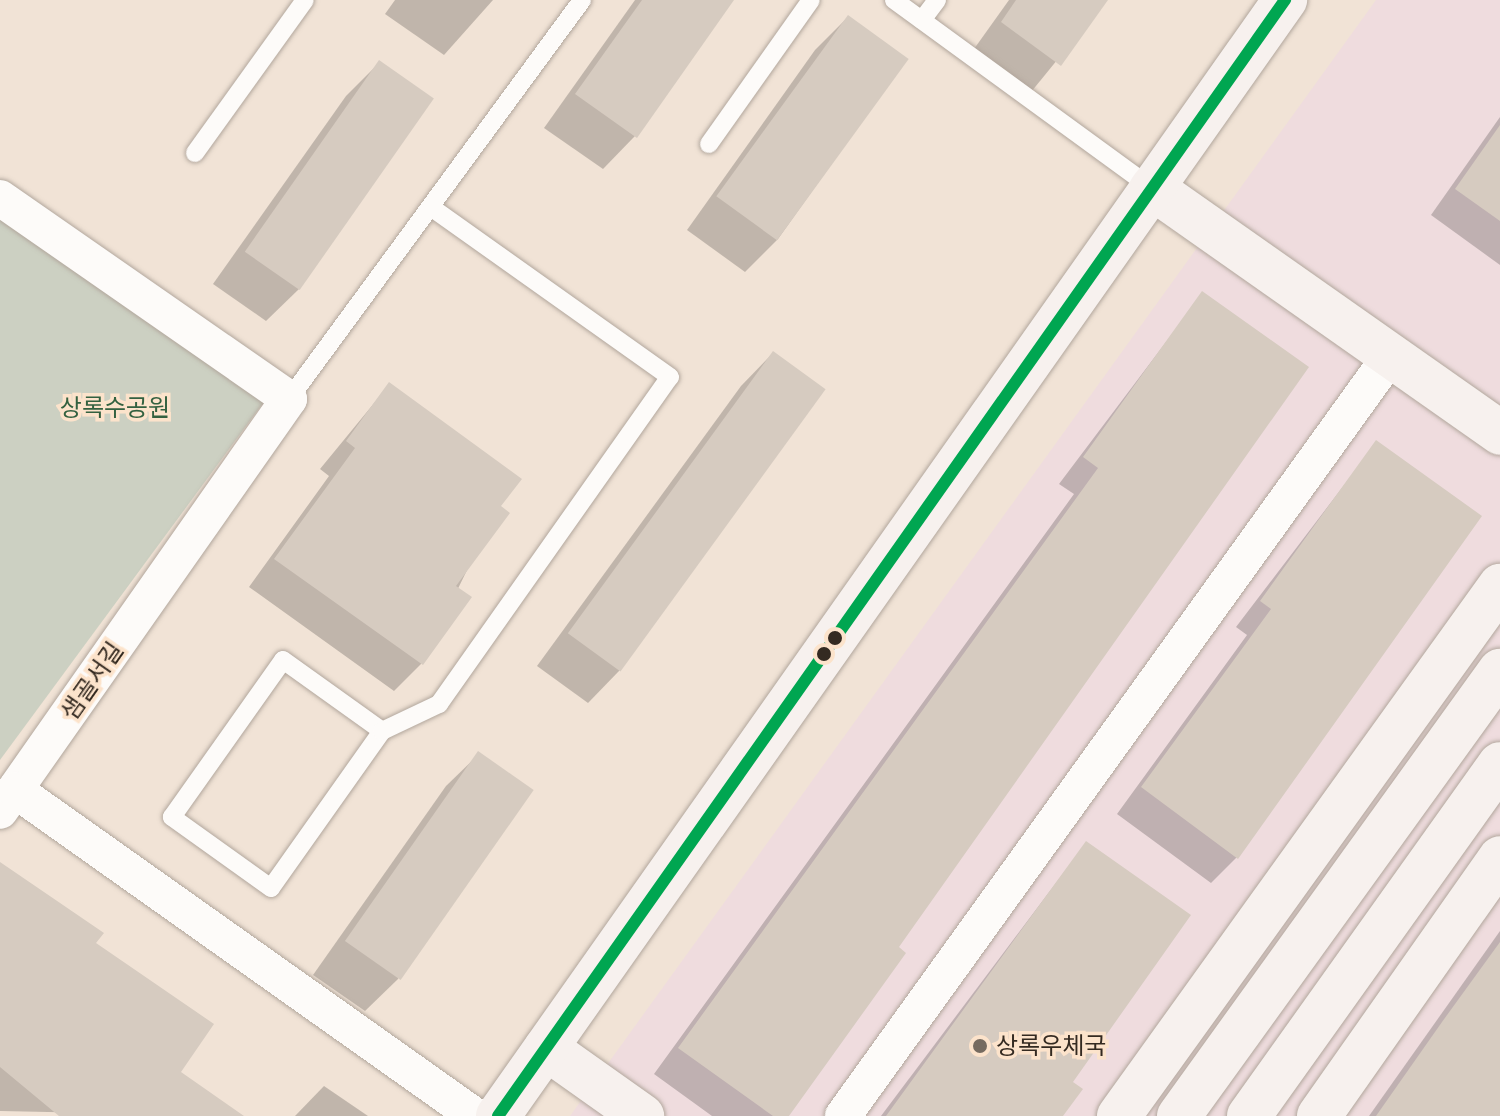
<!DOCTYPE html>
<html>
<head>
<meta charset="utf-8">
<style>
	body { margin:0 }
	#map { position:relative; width:1500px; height:1116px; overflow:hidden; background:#f1e3d6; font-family:Quicksand,"Noto Sans KR",sans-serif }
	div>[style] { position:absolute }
	.commercial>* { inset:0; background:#efdcde }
	.green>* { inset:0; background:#ccd0c2 }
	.shadow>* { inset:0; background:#0003 }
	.building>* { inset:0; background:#d6cbc0; transform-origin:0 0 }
	.roads { filter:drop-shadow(0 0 2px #b2a79d) drop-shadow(0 0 2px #b2a79d) }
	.lane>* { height:18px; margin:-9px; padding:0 9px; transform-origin:9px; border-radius:9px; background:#fdfbf9 }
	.street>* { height:36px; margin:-18px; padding:0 18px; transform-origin:18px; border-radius:18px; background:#fdfbf9 }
	.secondary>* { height:44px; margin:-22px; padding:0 22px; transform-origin:22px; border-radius:22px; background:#f7f1ee }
	.bus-1>* { height:12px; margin:-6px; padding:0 6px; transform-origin:6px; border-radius:6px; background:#00a651 }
	.dots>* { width:22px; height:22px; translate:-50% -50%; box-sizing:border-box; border:4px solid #fce3cb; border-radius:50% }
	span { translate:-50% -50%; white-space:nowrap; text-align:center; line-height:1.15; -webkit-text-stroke:7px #fce3cb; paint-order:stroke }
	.park-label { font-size:24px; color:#336140 }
	.street-label { font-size:24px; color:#342a21 }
	.poi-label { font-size:24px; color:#342a21 }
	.left { translate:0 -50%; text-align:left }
</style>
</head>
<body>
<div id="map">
	<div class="commercial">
		<div style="clip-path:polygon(1376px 0,1500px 0,1500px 1116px,570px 1116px)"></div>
	</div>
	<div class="green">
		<div style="clip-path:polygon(0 180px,277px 384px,0 760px)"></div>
	</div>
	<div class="shadow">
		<div style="clip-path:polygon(395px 0,493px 0,444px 55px,385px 14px)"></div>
		<div style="clip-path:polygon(635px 0,732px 0,635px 136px,603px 169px,544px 128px)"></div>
		<div style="clip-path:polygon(1009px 0,1106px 0,1027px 97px,969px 56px)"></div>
		<div style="clip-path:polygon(848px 17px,906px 59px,778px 239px,745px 272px,687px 230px,815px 50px)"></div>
		<div style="clip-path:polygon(379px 63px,299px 289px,266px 321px,213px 284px,346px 96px)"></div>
		<div style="clip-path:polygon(1500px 117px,1500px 265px,1431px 215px)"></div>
		<div style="clip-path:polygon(1203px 293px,896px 948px,787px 1116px,712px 1116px,654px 1074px,1074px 494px,1059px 484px)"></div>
		<div style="clip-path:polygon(773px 353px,620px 670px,588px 703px,537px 666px,741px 386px)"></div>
		<div style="clip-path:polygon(389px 385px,498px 507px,421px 664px,394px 691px,249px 587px,329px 476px,320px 469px)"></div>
		<div style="clip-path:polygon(1377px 442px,1237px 857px,1211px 883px,1117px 814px,1247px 635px,1236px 627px)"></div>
		<div style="clip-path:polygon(479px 754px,398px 979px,365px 1011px,313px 975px,446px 786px)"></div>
		<div style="clip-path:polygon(1086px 843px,1070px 1082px,1061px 1116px,881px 1116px)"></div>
		<div style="clip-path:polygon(0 870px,94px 944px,178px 1073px,240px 1116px,0 1111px)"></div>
		<div style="clip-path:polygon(1500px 931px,1500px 1116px,1369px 1116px)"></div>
		<div style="clip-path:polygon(324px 1086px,368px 1116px,295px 1116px)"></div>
	</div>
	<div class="building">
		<div style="clip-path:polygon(642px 0,734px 0,637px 138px,575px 94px)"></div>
		<div style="clip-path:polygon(1016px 0,1108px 0,1061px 66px,1001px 22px)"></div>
		<div style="left:848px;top:15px;width:75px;height:224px;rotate:36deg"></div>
		<div style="left:379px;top:60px;width:67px;height:234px;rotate:35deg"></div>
		<div style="clip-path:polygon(1500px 125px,1500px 221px,1455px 189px)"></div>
		<div style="clip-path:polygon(1202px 291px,1309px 367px,899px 947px,906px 953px,789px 1116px,773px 1116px,678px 1048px,1098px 468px,1083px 457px)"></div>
		<div style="left:773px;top:351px;width:65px;height:349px;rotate:36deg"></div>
		<div style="clip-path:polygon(389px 382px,522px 479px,501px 506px,510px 513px,456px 586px,472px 597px,423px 665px,274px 559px,355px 448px,346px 441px)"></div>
		<div style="clip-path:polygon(1376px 440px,1482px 516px,1238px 859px,1141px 787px,1271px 609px,1260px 601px)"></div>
		<div style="left:478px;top:751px;width:68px;height:232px;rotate:35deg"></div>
		<div style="clip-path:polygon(1086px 841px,1191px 915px,1073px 1082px,1083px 1089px,1063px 1116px,886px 1116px)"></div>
		<div style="clip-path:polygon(0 862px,104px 933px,96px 943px,214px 1024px,181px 1072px,244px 1116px,59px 1116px,0 1067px)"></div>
		<div style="clip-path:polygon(1500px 942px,1500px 1116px,1376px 1116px,1442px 1022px)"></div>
	</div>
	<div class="roads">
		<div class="lane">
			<div style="left:894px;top:0;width:319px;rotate:36.1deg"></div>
			<div style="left:922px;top:20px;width:25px;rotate:-53deg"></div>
			<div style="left:709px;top:144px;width:176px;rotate:-54.7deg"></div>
			<div style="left:195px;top:153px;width:188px;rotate:-54.3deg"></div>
			<div style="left:289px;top:399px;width:495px;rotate:-53.7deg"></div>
			<div style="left:382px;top:731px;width:192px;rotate:125.3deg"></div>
			<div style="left:271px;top:888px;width:122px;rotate:-144.4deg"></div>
			<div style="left:172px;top:817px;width:192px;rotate:-54.7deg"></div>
			<div style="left:283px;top:660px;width:122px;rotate:35.6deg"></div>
			<div style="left:382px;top:731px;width:63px;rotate:-25.3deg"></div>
			<div style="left:439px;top:704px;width:400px;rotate:-54.8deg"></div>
			<div style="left:670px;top:377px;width:292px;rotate:-144.6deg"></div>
		</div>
		<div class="street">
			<div style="left:0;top:198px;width:352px;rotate:34.8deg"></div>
			<div style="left:289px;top:399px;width:503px;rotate:125.05deg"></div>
			<div style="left:15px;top:790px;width:564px;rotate:35.33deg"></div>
			<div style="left:843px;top:1116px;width:938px;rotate:-54.24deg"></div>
		</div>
		<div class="secondary">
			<div style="left:1152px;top:188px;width:426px;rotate:35.1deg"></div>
			<div style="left:546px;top:1048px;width:118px;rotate:35.3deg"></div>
			<div style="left:498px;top:1116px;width:1366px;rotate:-54.81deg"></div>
			<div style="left:1119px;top:1116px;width:653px;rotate:-54.29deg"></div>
			<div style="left:1179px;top:1116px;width:549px;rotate:-54.2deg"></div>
			<div style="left:1249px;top:1116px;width:432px;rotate:-54.5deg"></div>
			<div style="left:1319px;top:1116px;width:315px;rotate:-54.9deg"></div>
		</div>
	</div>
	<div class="bus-1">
		<div style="left:498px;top:1116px;width:1366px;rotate:-54.81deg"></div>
	</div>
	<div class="dots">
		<div style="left:835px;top:638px;background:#342a21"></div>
		<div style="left:824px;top:654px;background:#342a21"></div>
		<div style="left:980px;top:1046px;background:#766b60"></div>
	</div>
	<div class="park-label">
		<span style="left:115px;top:408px">상록수공원</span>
	</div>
	<div class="street-label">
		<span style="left:92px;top:681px;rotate:-55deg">샘골서길</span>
	</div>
	<div class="poi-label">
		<span class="left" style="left:996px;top:1046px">상록우체국</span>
	</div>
</div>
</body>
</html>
